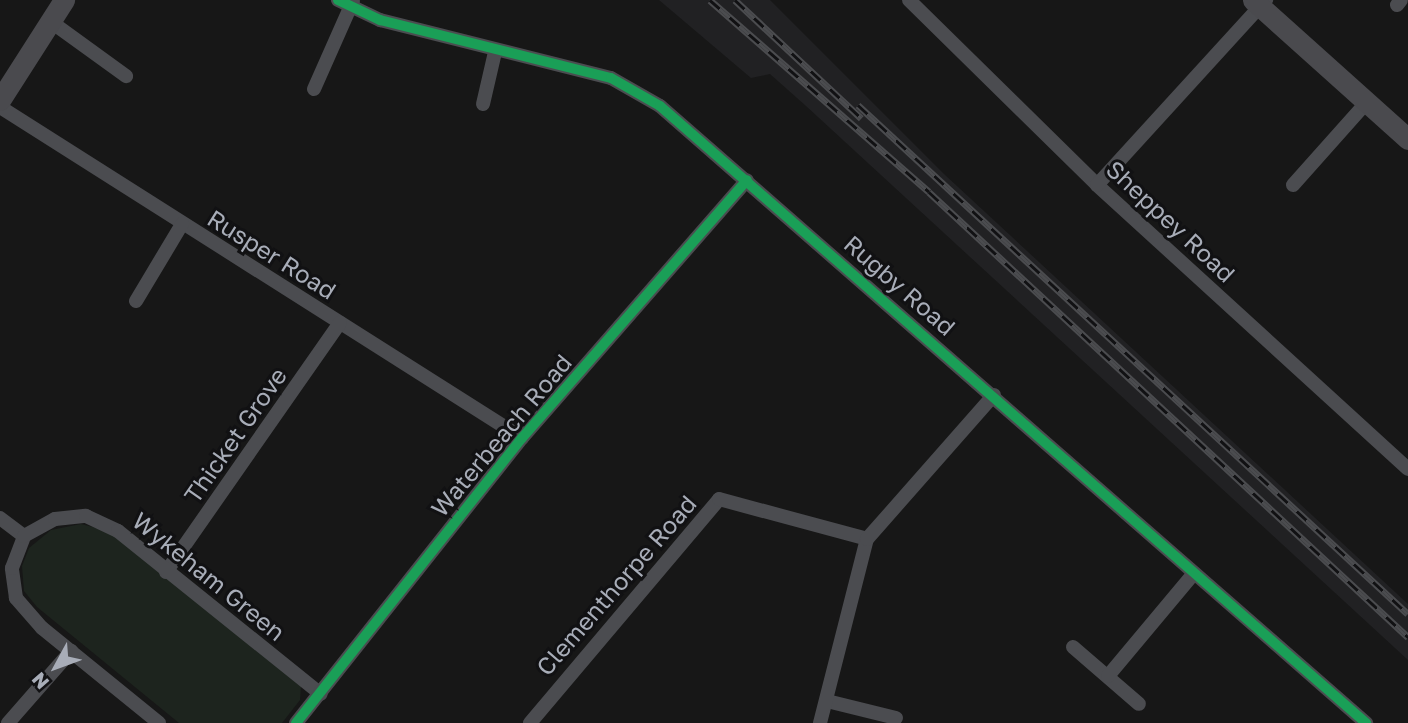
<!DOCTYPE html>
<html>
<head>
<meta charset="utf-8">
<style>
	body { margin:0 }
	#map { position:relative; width:1408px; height:723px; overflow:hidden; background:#171717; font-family:"Golos Text",sans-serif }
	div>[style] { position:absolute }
	.built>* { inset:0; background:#212123 }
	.green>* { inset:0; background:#1d241e }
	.street>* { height:14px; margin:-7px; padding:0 7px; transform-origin:7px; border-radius:7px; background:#4b4c50 }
	.secondary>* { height:21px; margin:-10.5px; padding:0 10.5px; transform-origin:10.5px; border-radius:10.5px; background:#4a4a4e }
	.rail>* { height:7px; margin-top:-3.5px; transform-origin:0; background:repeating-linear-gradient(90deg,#111113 0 13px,#4b4c4f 0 26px); box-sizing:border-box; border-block:2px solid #4b4c4f }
	.cycleway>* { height:10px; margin:-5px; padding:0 5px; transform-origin:5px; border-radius:5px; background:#1a9f57 }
	span { translate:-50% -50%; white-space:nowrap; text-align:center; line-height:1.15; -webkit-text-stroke:6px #111113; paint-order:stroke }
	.street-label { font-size:24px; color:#a8adb8 }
	.north { position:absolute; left:21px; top:632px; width:70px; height:70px; -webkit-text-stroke:5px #111113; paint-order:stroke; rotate:229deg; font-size:19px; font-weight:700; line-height:28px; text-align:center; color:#a8adb8 }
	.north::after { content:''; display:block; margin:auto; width:24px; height:32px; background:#a8adb8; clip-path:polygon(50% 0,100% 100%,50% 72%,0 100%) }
</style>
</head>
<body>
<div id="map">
	<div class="built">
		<div style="clip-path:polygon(659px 0,770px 0,944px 174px,1408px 604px,1408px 660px,806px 106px,770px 74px,751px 78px)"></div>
	</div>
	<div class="green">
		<div style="clip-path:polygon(81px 524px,109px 531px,301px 686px,300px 700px,282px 723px,179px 723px,37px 607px,24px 591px,22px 566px,29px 548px,51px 530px)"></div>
	</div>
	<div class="street">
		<div style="left:338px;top:0;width:47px;rotate:25.5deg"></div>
		<div style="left:380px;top:20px;width:238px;rotate:14.1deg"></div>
		<div style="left:611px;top:78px;width:56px;rotate:29.7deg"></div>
		<div style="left:660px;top:106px;width:938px;rotate:41.15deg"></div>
		<div style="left:909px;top:0;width:264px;rotate:44.5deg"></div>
		<div style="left:1097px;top:185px;width:421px;rotate:42.4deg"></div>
		<div style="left:1397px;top:5px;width:6px;rotate:-51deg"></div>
		<div style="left:50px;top:21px;width:94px;rotate:35.9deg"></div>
		<div style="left:314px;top:89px;width:96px;rotate:-66.1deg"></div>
		<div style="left:483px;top:104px;width:53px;rotate:-77deg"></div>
		<div style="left:0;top:107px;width:618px;rotate:32.38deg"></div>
		<div style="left:1097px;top:185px;width:251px;rotate:-47.6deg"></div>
		<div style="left:1293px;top:185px;width:110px;rotate:-48.3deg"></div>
		<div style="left:136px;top:301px;width:90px;rotate:-59.1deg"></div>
		<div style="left:0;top:518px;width:30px;rotate:37deg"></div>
		<div style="left:166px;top:572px;width:304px;rotate:-55.1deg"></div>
		<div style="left:1073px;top:647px;width:87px;rotate:40.8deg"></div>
		<div style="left:1108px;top:676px;width:134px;rotate:-50.1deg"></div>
		<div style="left:827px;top:701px;width:71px;rotate:13.8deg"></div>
		<div style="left:8px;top:723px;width:96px;rotate:-48.8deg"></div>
		<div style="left:159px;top:723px;width:151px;rotate:-140.9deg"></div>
		<div style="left:42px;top:628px;width:40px;rotate:-131deg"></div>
		<div style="left:16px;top:598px;width:30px;rotate:-98deg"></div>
		<div style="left:12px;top:568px;width:34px;rotate:-69deg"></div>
		<div style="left:24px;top:536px;width:35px;rotate:-29deg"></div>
		<div style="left:55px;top:519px;width:31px;rotate:-6deg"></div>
		<div style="left:86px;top:516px;width:35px;rotate:25deg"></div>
		<div style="left:118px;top:531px;width:260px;rotate:38.8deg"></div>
		<div style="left:296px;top:723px;width:364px;rotate:-51.6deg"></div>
		<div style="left:522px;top:438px;width:342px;rotate:-48.9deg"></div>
		<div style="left:530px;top:723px;width:293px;rotate:-49.8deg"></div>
		<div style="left:719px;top:499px;width:153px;rotate:15.1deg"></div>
		<div style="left:820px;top:723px;width:190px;rotate:-75.7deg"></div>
		<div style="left:867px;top:539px;width:192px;rotate:-48.6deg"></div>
	</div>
	<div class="secondary">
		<div style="left:1253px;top:0;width:208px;rotate:41.9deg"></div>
		<div style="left:0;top:100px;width:119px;rotate:-57.4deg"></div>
	</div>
	<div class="rail">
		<div style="left:710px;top:0;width:291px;rotate:41.2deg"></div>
		<div style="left:929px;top:192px;width:654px;rotate:42.89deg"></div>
		<div style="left:735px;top:0;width:173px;rotate:43.1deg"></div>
		<div style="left:858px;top:105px;width:749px;rotate:42.78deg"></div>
	</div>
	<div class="cycleway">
		<div style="left:338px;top:0;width:47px;rotate:25.5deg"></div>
		<div style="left:380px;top:20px;width:238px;rotate:14.1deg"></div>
		<div style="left:611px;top:78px;width:56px;rotate:29.7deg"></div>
		<div style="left:660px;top:106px;width:938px;rotate:41.15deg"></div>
		<div style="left:296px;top:723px;width:364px;rotate:-51.6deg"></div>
		<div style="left:522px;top:438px;width:342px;rotate:-48.9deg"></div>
	</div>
	<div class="street-label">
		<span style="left:1171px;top:221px;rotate:43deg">Sheppey Road</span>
		<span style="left:272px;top:254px;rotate:32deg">Rusper Road</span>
		<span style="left:900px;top:285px;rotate:41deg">Rugby Road</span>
		<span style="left:235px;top:435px;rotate:-55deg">Thicket Grove</span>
		<span style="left:501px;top:435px;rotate:-50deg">Waterbeach Road</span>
		<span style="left:209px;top:576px;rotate:39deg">Wykeham Green</span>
		<span style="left:616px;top:585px;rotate:-49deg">Clementhorpe Road</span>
	</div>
	<div class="north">N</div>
</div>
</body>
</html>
